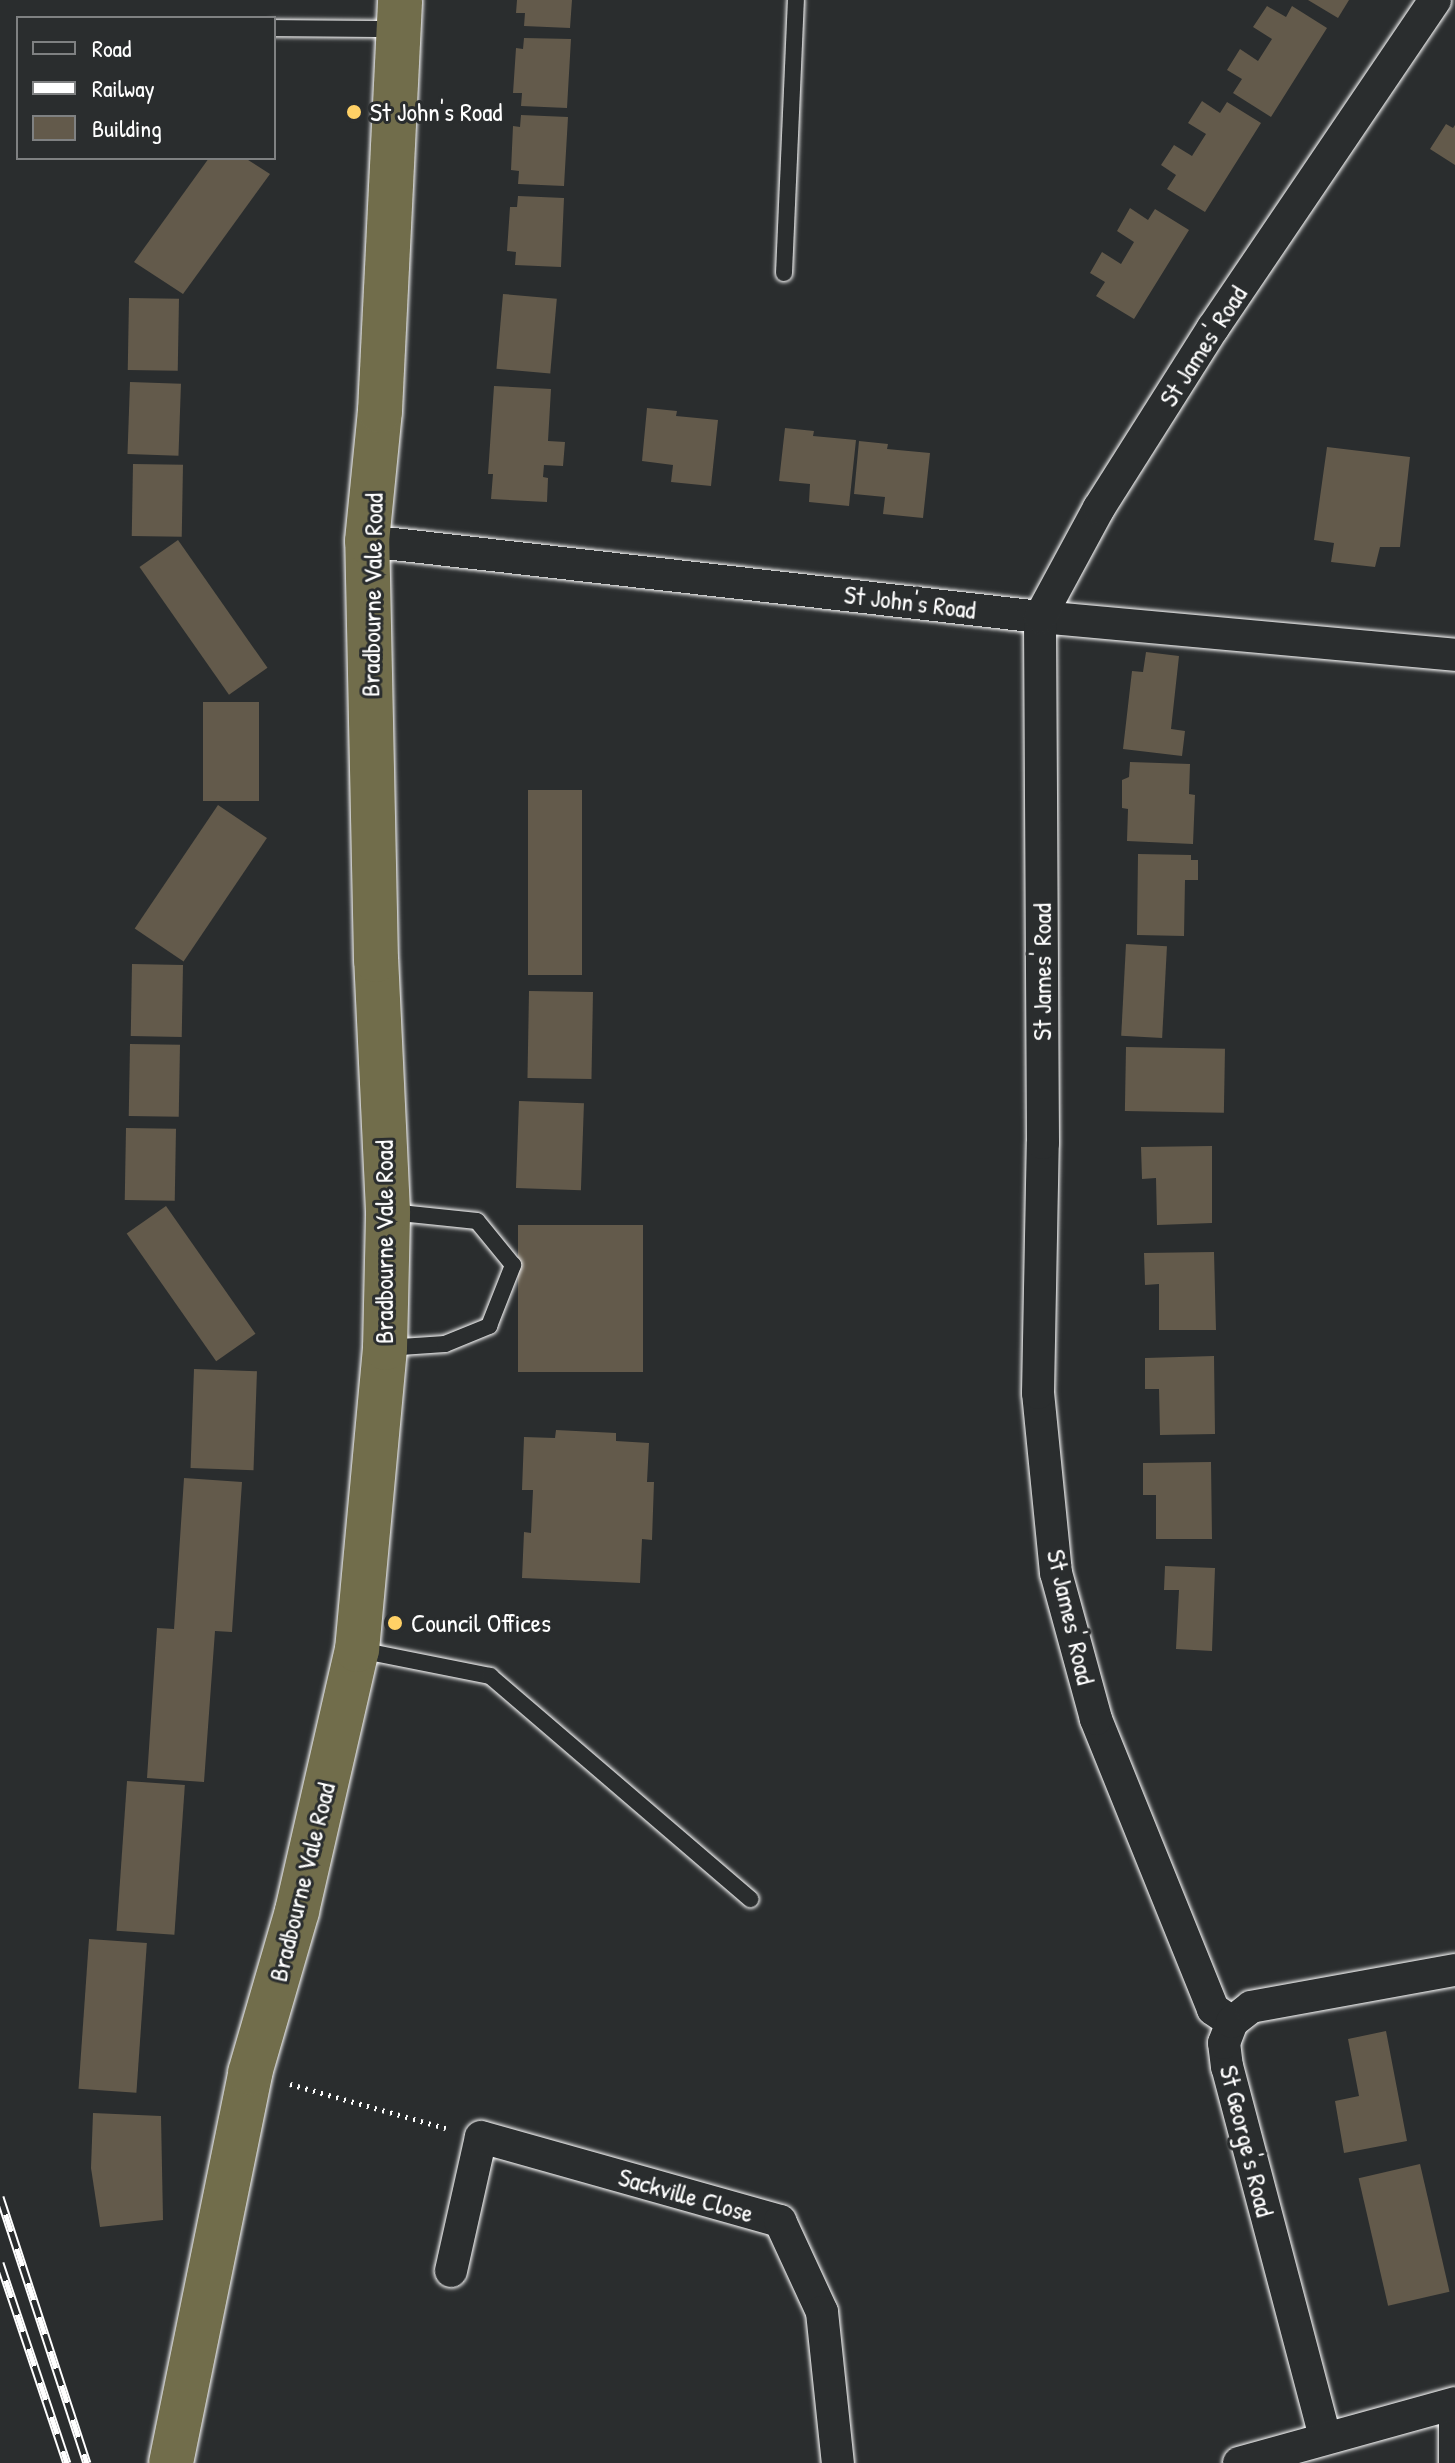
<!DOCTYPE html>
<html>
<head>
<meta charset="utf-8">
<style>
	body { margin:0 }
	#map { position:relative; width:1455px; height:2463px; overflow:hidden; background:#2a2d2e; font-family:"Patrick Hand",sans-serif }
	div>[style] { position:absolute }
	.building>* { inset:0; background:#635a4b; transform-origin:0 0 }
	.path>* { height:5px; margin-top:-2.5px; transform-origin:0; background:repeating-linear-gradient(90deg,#fff 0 2px,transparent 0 8px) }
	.roads { filter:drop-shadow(0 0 2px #fff) drop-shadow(0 0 2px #fff) }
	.service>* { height:16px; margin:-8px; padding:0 8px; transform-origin:8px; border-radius:8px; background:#2a2d2e }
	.minor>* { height:32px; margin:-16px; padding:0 16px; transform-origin:16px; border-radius:16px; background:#2a2d2e }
	.trunk>* { height:44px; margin:-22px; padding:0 22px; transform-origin:22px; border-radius:22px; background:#716d4b }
	.rail>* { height:9px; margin-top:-4.5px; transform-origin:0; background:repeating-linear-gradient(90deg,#2a2d2e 0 18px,#fff 0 36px); box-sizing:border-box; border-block:2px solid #fff }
	.dots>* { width:22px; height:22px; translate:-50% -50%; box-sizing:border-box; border:4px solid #2a2d2e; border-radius:50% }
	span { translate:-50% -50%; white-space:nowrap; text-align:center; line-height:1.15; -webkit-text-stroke:6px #2a2d2e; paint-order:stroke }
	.poi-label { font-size:26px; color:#fff }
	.left { translate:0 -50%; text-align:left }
	.street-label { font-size:26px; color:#fff }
	.legend { position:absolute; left:16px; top:16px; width:260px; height:144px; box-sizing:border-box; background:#2a2d2e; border:2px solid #7f8182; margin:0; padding:10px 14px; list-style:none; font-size:24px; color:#fff }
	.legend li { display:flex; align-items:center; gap:16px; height:40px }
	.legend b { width:40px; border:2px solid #7f8182 }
</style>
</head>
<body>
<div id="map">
	<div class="building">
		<div style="clip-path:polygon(517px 0,572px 0,570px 28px,524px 26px,525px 13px,516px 13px)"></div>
		<div style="clip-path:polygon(1308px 0,1349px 0,1338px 18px)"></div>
		<div style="clip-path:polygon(1267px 6px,1286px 17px,1292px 6px,1327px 28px,1271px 117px,1233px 93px,1242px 79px,1227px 70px,1240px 49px,1258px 61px,1272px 39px,1253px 27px)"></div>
		<div style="clip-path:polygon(524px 38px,571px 39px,567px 108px,521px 106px,522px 93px,513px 93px,516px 48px,523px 49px)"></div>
		<div style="clip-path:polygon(1202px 101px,1220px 113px,1227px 102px,1261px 123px,1205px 212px,1167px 189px,1176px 175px,1161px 165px,1174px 145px,1192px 156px,1206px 134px,1188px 123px)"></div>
		<div style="clip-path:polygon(521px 115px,568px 117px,564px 186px,518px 184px,519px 171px,511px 170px,513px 126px,520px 127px)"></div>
		<div style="clip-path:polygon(1446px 124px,1453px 128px,1455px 125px,1455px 165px,1430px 149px)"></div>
		<div style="clip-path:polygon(209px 158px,245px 158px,270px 174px,183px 294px,134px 262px)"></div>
		<div style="clip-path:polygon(518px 196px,564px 198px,561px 267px,515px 265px,516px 252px,507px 251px,510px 207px,517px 207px)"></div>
		<div style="clip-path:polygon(1130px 208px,1148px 220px,1155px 209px,1189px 230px,1134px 319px,1096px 296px,1105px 282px,1090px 273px,1102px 252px,1121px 264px,1134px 242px,1117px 231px)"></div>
		<div style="left:503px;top:294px;width:54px;height:75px;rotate:5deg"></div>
		<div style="left:129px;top:298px;width:50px;height:72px;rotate:1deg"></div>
		<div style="left:130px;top:382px;width:51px;height:72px;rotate:2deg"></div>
		<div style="clip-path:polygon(494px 386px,551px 389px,548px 441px,565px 442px,563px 466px,544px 465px,543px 477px,548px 478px,547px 502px,491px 499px,493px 474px,488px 474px)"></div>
		<div style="clip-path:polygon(647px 408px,677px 411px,676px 416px,718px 420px,711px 486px,671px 482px,673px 465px,642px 461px)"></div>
		<div style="clip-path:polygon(785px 428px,814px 431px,813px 436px,856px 440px,849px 506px,809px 502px,810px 484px,779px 481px)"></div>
		<div style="clip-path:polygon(859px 441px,888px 444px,887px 449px,930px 453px,923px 518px,883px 514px,885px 497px,854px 494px)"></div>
		<div style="clip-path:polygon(1327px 447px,1410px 457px,1400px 547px,1380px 547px,1375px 567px,1331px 562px,1334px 543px,1314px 540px)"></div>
		<div style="left:133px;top:464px;width:50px;height:72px;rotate:1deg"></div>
		<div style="left:178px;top:540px;width:156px;height:47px;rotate:55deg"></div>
		<div style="clip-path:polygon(1146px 652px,1179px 656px,1171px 729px,1185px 731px,1182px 756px,1123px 749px,1132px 671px,1143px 672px)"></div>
		<div style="left:203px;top:702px;width:56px;height:99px"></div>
		<div style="clip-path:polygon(1130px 762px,1190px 764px,1189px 794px,1195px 795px,1193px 844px,1127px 841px,1128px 809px,1122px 808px,1122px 780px,1129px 777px)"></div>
		<div style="left:528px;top:790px;width:54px;height:185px"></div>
		<div style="left:218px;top:805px;width:59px;height:149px;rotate:34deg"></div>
		<div style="clip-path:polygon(1138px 854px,1191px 855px,1191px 860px,1198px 860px,1198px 880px,1185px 880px,1184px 936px,1137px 935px)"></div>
		<div style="left:1126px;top:944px;width:41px;height:92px;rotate:3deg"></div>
		<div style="left:132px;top:964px;width:51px;height:72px;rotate:1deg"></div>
		<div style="left:529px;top:991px;width:64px;height:87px;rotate:1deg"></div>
		<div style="left:130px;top:1044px;width:50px;height:72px;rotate:1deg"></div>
		<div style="left:1126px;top:1047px;width:99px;height:64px;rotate:1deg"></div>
		<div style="left:519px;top:1101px;width:65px;height:87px;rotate:2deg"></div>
		<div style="left:126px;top:1128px;width:50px;height:72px;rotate:1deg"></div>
		<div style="clip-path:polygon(1212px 1146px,1212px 1223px,1157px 1225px,1156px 1178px,1142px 1179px,1141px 1147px)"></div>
		<div style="left:166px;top:1206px;width:156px;height:48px;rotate:55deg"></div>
		<div style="left:643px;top:1225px;width:147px;height:125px;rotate:90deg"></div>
		<div style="clip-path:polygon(1214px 1252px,1216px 1330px,1159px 1330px,1159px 1284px,1145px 1285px,1144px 1253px)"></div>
		<div style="clip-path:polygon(1214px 1356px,1215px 1434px,1160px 1435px,1159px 1389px,1145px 1389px,1145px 1358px)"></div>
		<div style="left:194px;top:1369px;width:63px;height:99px;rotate:2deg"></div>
		<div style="clip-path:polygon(556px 1430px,616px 1433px,616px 1441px,649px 1443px,647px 1482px,654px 1482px,652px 1540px,642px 1539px,640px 1583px,522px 1578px,524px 1532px,531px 1533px,533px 1490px,522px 1490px,524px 1437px,555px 1438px)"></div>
		<div style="clip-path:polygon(1211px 1462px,1212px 1539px,1156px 1539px,1156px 1495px,1143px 1495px,1143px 1463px)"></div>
		<div style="clip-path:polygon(184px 1478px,242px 1482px,232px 1632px,215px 1631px,204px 1782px,147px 1778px,157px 1628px,174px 1629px)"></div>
		<div style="clip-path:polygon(1165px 1566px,1215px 1568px,1212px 1651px,1176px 1649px,1179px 1590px,1164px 1590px)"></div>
		<div style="left:127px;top:1781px;width:58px;height:150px;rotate:4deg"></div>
		<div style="left:89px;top:1939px;width:58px;height:150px;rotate:4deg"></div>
		<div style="clip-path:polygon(1386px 2031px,1407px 2141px,1344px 2153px,1335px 2101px,1359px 2096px,1348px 2039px)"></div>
		<div style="clip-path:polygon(93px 2113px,161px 2116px,163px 2220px,100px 2227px,91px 2168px)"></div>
		<div style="left:1420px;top:2164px;width:131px;height:63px;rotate:77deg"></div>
	</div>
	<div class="path">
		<div style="left:290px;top:2084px;width:162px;rotate:15.8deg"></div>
	</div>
	<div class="roads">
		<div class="service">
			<div style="left:274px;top:28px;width:122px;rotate:0.5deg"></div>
			<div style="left:784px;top:273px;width:273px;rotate:-87.5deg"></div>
			<div style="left:386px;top:1348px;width:59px;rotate:-3.9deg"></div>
			<div style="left:445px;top:1344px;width:48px;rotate:-22.2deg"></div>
			<div style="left:489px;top:1326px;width:66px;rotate:-68.5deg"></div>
			<div style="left:513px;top:1265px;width:57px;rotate:-129.3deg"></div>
			<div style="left:477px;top:1221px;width:87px;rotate:-174.1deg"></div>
			<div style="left:359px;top:1650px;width:134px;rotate:11.2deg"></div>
			<div style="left:490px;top:1676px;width:343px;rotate:40.6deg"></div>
			<div style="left:1447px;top:2406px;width:57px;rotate:90deg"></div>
		</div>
		<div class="minor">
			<div style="left:367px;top:541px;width:677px;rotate:6.44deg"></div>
			<div style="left:1040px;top:617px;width:417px;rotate:5.2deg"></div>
			<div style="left:1232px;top:2022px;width:23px;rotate:-146deg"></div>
			<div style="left:1213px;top:2009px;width:313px;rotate:-112deg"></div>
			<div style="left:1096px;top:1719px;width:151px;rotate:-105.3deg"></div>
			<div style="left:1056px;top:1573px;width:181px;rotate:-95.7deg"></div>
			<div style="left:1038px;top:1393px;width:250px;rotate:-88.9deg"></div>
			<div style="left:1043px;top:1143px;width:526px;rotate:-90.33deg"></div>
			<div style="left:1040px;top:617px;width:124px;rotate:-61.6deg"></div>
			<div style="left:1099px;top:508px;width:213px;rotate:-57.7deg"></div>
			<div style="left:1213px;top:328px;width:396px;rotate:-55.9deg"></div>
			<div style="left:451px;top:2271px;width:137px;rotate:-77.4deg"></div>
			<div style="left:481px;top:2137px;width:311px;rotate:15.7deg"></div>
			<div style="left:780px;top:2221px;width:100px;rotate:65.2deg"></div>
			<div style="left:822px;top:2312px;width:152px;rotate:84deg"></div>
			<div style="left:1325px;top:2437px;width:383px;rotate:-104.8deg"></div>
			<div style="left:1227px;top:2067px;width:24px;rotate:-97deg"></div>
			<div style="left:1224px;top:2043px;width:22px;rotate:-69deg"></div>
			<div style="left:1232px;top:2022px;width:24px;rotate:-38deg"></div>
			<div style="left:1251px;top:2007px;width:207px;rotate:-10.3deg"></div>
			<div style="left:1239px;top:2463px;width:224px;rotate:-15.5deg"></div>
		</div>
		<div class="trunk">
			<div style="left:171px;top:2463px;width:398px;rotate:-78.5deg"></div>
			<div style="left:250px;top:2073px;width:169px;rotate:-73.8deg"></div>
			<div style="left:297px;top:1911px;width:268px;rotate:-77.1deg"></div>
			<div style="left:357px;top:1650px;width:303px;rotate:-84.7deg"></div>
			<div style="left:385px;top:1348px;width:137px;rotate:-88.7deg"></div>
			<div style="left:388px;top:1211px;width:251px;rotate:-92.7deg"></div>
			<div style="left:376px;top:960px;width:419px;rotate:-91.2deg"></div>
			<div style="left:367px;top:541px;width:131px;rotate:-84.3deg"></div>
			<div style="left:380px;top:411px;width:411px;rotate:-87.2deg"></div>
		</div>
	</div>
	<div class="rail">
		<div style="left:0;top:2197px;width:280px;rotate:71.9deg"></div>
		<div style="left:0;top:2263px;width:211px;rotate:71.5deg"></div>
	</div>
	<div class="dots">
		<div style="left:354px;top:112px;background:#ffd166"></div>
		<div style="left:395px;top:1623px;background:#ffd166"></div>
	</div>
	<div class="poi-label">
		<span class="left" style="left:370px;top:112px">St John's Road</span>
		<span class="left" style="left:411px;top:1623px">Council Offices</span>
	</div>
	<div class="street-label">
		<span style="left:1203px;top:346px;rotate:-57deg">St James' Road</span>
		<span style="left:372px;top:595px;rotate:-89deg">Bradbourne Vale Road</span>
		<span style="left:910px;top:602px;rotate:7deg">St John's Road</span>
		<span style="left:1042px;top:972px;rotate:-90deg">St James' Road</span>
		<span style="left:384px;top:1242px;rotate:-90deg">Bradbourne Vale Road</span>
		<span style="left:1071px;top:1617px;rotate:77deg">St James' Road</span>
		<span style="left:302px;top:1882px;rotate:-76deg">Bradbourne Vale Road</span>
		<span style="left:1247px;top:2141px;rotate:76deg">St George's Road</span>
		<span style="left:686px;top:2195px;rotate:16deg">Sackville Close</span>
	</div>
	<ul class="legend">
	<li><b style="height:10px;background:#2a2d2e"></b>Road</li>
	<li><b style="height:10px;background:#fff"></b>Railway</li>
	<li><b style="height:22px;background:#635a4b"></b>Building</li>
	</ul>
</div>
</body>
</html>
